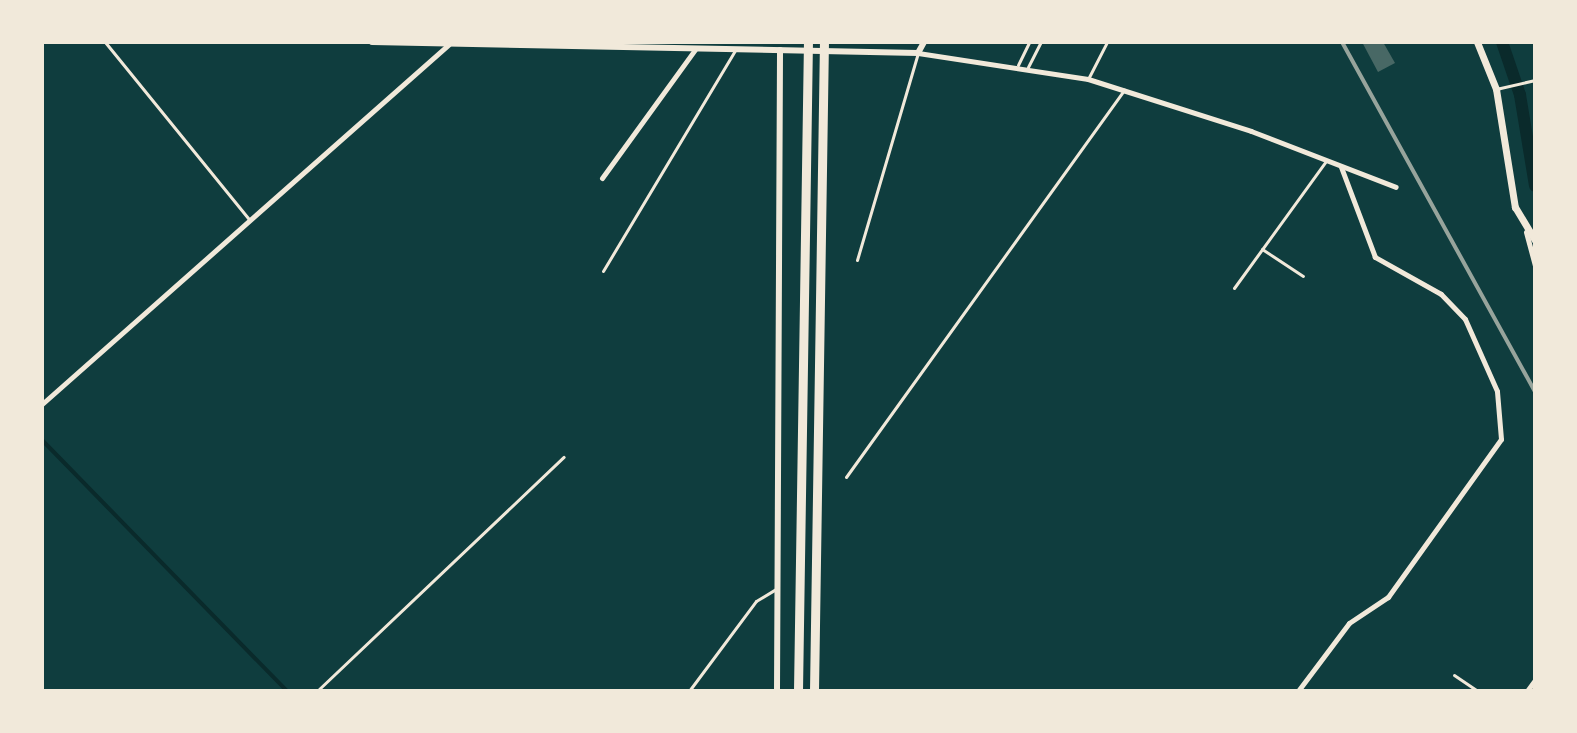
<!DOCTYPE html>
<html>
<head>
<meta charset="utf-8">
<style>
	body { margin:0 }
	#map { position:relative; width:1577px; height:733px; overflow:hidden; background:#0f3d3e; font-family:"Public Sans",sans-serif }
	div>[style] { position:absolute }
	.stream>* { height:4px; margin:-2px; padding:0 2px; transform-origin:2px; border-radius:2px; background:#0a2a2b }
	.canal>* { height:12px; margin:-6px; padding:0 6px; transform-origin:6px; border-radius:6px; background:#0a2a2b }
	.building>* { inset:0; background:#486865 }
	.service>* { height:3px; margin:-1.5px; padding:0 1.5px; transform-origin:1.5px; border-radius:1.5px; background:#f1e9da }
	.minor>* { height:5px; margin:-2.5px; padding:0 2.5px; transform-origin:2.5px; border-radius:2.5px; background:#f1e9da }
	.tertiary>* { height:6px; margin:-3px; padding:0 3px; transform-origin:3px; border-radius:3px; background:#f1e9da }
	.secondary>* { height:7px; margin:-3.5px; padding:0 3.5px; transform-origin:3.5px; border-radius:3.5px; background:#f1e9da }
	.motorway>* { height:9px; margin:-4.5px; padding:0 4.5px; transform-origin:4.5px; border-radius:4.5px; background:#f1e9da }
	.rail>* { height:4px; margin:-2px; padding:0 2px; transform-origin:2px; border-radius:2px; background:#97a49c }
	span { translate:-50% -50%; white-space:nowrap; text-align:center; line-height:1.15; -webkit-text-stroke:8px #f1e9da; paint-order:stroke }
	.frame { position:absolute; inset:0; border:44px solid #f1e9da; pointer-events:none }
</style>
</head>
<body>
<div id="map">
	<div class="stream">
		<div style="left:42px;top:440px;width:351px;rotate:45.7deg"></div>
	</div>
	<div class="canal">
		<div style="left:1502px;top:42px;width:56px;rotate:71.2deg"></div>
		<div style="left:1520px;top:95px;width:92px;rotate:80.6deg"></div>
	</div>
	<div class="building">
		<div style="clip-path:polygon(1362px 42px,1383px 42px,1395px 63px,1378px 72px)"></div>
	</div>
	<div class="service">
		<div style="left:105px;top:42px;width:228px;rotate:50.9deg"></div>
		<div style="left:1018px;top:65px;width:25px;rotate:-64deg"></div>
		<div style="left:1028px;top:67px;width:28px;rotate:-63deg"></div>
		<div style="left:1088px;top:79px;width:42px;rotate:-62.8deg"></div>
		<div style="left:1496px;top:89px;width:40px;rotate:-13deg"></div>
		<div style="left:1262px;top:249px;width:49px;rotate:33.4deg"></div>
		<div style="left:857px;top:260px;width:216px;rotate:-73.6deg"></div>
		<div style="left:603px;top:271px;width:259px;rotate:-59.1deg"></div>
		<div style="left:1234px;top:288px;width:157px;rotate:-54.1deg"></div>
		<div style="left:846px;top:477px;width:477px;rotate:-54.3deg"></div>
		<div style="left:1454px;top:675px;width:29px;rotate:34deg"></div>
		<div style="left:317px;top:691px;width:340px;rotate:-43.5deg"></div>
		<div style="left:689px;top:691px;width:112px;rotate:-53.3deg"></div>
		<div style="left:756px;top:601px;width:23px;rotate:-31deg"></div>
	</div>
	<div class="minor">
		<div style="left:918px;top:53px;width:172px;rotate:8.7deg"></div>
		<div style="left:1088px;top:79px;width:171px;rotate:17.7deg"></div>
		<div style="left:1251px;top:131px;width:155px;rotate:21.1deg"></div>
		<div style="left:602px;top:178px;width:160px;rotate:-54.1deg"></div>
		<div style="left:1526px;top:232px;width:35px;rotate:75deg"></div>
		<div style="left:42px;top:404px;width:543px;rotate:-41.49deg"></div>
		<div style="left:1298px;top:691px;width:85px;rotate:-53.1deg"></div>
		<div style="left:1349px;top:623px;width:47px;rotate:-33.7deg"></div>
		<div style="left:1388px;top:597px;width:194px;rotate:-54.4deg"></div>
		<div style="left:1501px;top:439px;width:48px;rotate:-94.8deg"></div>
		<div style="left:1497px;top:391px;width:79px;rotate:-114deg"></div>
		<div style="left:1465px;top:319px;width:35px;rotate:-134deg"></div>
		<div style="left:1441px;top:294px;width:76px;rotate:-150.7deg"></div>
		<div style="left:1375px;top:257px;width:96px;rotate:-110.7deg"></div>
		<div style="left:1527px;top:691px;width:14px;rotate:-54deg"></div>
	</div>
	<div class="tertiary">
		<div style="left:372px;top:42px;width:546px;rotate:1.15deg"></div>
		<div style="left:918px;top:53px;width:13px;rotate:-61deg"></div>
		<div style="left:777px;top:691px;width:641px;rotate:-89.73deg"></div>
	</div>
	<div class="secondary">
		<div style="left:1477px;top:42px;width:51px;rotate:68deg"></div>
		<div style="left:1496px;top:89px;width:120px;rotate:80.9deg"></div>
		<div style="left:1515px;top:207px;width:39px;rotate:59deg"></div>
	</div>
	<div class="motorway">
		<div style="left:798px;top:691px;width:649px;rotate:-89.12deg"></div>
		<div style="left:814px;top:691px;width:649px;rotate:-89.12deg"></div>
	</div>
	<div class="rail">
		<div style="left:1342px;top:42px;width:400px;rotate:61.1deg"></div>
	</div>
	<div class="frame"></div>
</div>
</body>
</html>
